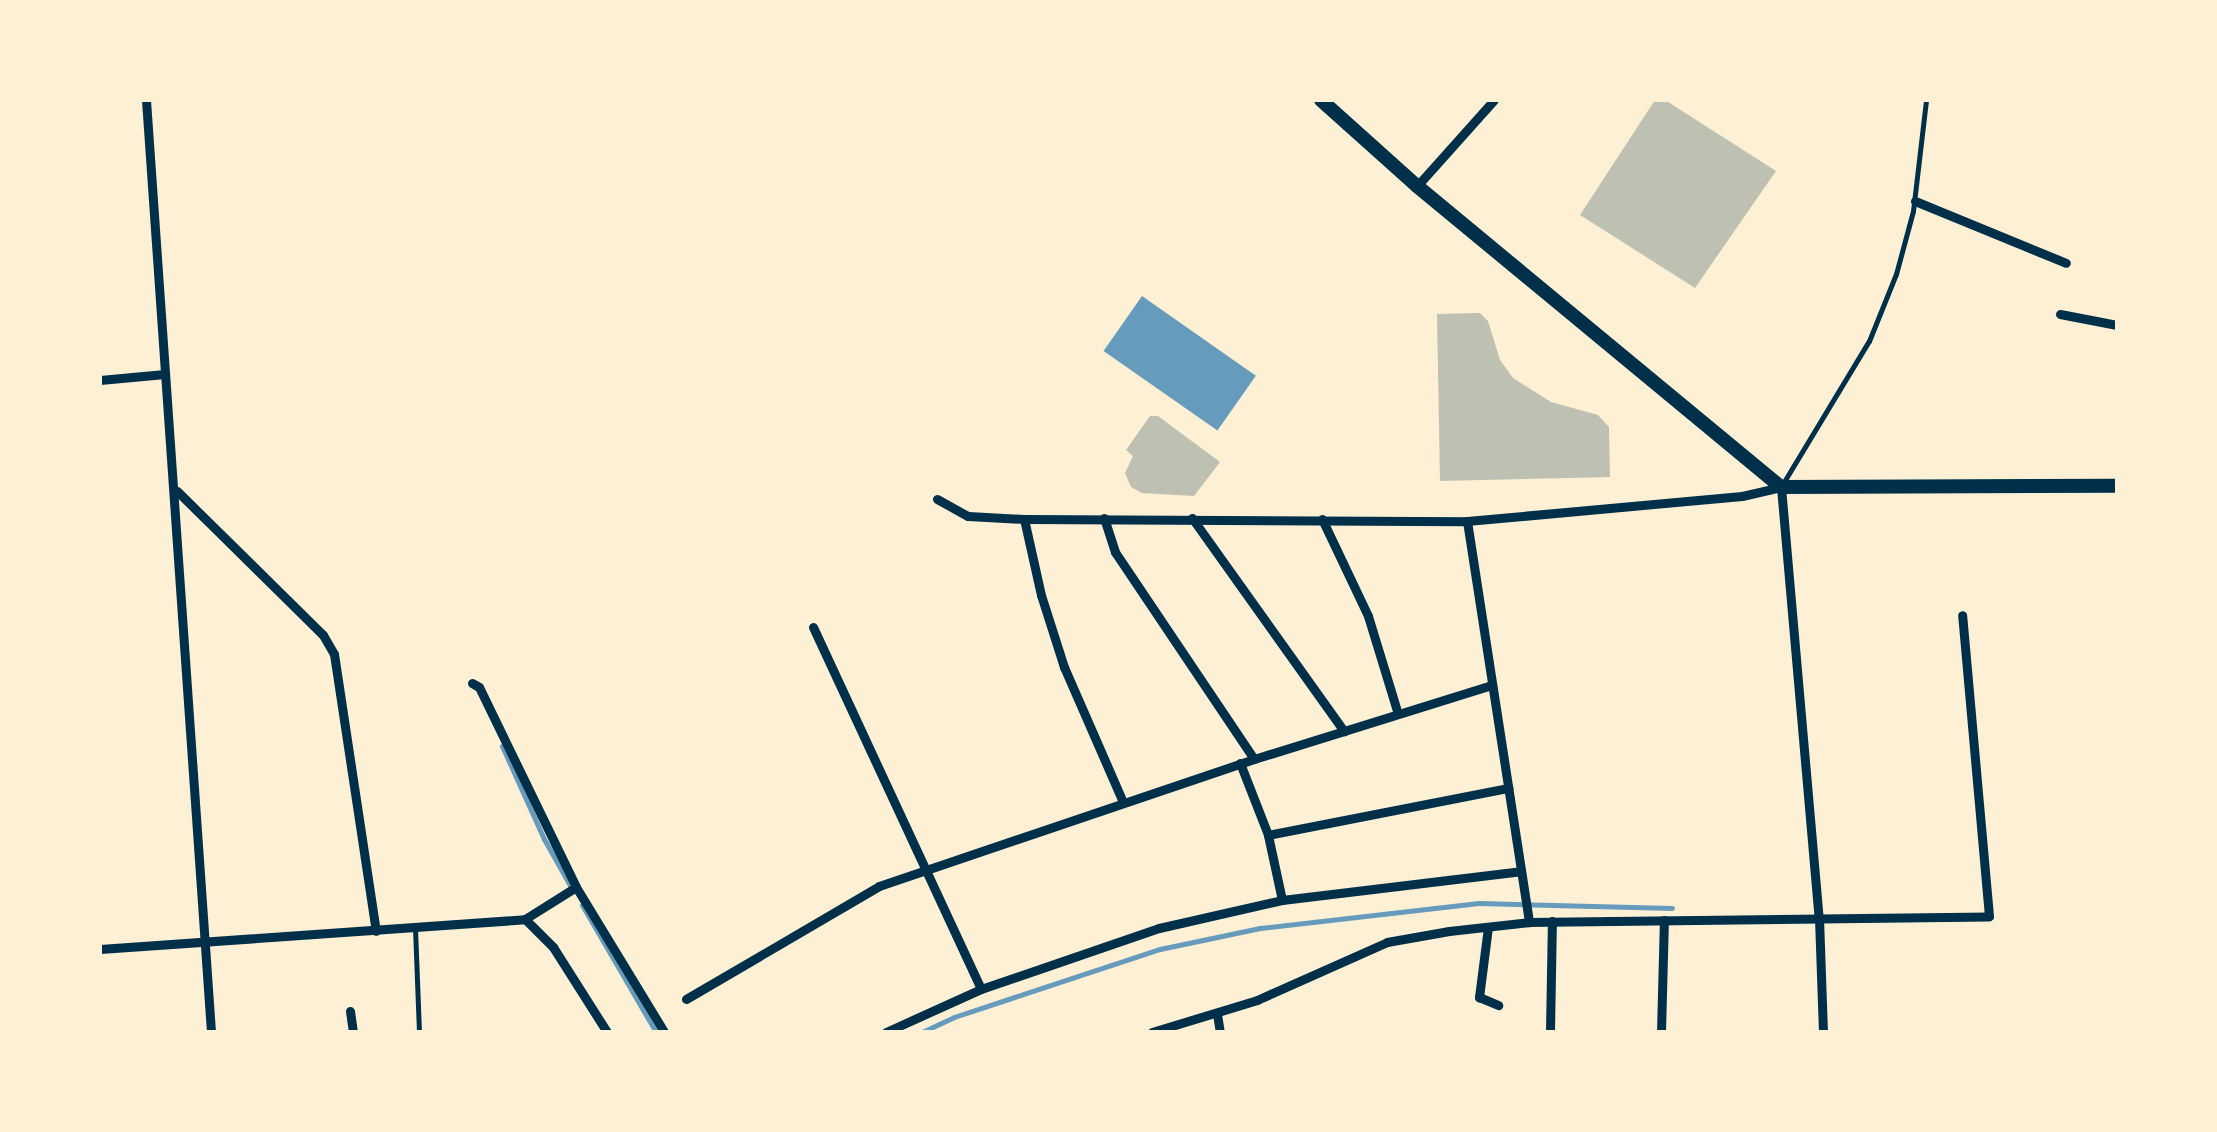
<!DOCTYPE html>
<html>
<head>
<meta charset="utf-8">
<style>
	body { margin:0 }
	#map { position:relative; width:2217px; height:1132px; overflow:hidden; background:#fdf0d5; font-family:"Work Sans",sans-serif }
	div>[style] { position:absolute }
	.water>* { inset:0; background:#669bbc; transform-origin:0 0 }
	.stream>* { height:5px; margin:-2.5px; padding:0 2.5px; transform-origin:2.5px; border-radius:2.5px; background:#669bbc }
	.building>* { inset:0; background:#bec0b2 }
	.service>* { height:5px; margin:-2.5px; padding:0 2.5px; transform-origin:2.5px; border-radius:2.5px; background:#003049 }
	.minor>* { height:9px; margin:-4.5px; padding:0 4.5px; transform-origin:4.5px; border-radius:4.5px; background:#003049 }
	.primary>* { height:14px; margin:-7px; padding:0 7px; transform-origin:7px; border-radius:7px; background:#003049 }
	span { translate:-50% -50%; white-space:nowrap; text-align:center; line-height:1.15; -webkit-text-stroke:9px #fdf0d5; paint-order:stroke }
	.frame { position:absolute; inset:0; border:102px solid #fdf0d5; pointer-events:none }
</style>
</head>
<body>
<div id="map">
	<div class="water">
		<div style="left:1142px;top:296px;width:139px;height:67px;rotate:35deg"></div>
	</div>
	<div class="stream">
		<div style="left:502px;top:746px;width:102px;rotate:65.7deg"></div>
		<div style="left:544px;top:839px;width:55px;rotate:60.6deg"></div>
		<div style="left:582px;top:905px;width:147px;rotate:59.8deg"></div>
		<div style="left:922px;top:1032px;width:35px;rotate:-25deg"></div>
		<div style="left:954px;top:1017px;width:217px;rotate:-18.3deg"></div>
		<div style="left:1160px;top:949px;width:102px;rotate:-11.9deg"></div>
		<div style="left:1260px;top:928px;width:220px;rotate:-6.5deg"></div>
		<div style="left:1479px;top:903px;width:193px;rotate:1.5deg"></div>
	</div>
	<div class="building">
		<div style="clip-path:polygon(1655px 100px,1665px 100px,1776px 171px,1695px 288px,1580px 215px)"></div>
		<div style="clip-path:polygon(1480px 313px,1488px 321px,1500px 360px,1513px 378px,1551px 402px,1598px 415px,1609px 427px,1610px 477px,1440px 481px,1437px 314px)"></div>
		<div style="clip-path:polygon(1150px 416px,1158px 416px,1220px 462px,1194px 496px,1142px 493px,1131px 487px,1125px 473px,1133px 456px,1126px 450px)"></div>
	</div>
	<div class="service">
		<div style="left:1782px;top:485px;width:168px;rotate:-58.9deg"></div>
		<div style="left:1869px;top:341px;width:72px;rotate:-68.1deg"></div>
		<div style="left:1896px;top:274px;width:65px;rotate:-74.9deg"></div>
		<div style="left:1913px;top:211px;width:112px;rotate:-83.3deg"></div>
		<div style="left:415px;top:928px;width:104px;rotate:87.8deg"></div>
	</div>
	<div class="minor">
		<div style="left:146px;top:100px;width:934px;rotate:86.01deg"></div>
		<div style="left:1417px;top:186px;width:115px;rotate:-48.2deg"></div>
		<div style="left:1915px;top:201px;width:163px;rotate:22.3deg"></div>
		<div style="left:2060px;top:314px;width:58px;rotate:10.9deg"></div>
		<div style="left:100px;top:380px;width:65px;rotate:-5.3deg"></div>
		<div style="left:177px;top:491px;width:205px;rotate:44.6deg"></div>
		<div style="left:323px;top:635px;width:22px;rotate:60deg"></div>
		<div style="left:334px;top:654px;width:280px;rotate:81.4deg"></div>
		<div style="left:937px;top:499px;width:35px;rotate:29deg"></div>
		<div style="left:968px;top:516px;width:56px;rotate:3.1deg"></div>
		<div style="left:1024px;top:519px;width:443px;rotate:0.3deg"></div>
		<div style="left:1467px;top:521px;width:276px;rotate:-5.2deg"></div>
		<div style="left:1742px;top:496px;width:40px;rotate:-13deg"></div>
		<div style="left:1781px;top:487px;width:433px;rotate:85deg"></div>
		<div style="left:1819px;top:918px;width:114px;rotate:88deg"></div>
		<div style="left:1104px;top:518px;width:36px;rotate:72deg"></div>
		<div style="left:1115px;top:552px;width:249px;rotate:56.1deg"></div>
		<div style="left:1192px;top:518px;width:262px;rotate:54.5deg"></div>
		<div style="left:1024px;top:519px;width:78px;rotate:77.4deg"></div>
		<div style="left:1041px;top:595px;width:76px;rotate:72.3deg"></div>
		<div style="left:1064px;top:667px;width:147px;rotate:66.4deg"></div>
		<div style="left:1322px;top:519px;width:107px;rotate:64.6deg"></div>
		<div style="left:1368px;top:616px;width:102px;rotate:73deg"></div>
		<div style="left:1467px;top:521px;width:406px;rotate:81.2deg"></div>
		<div style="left:813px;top:627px;width:399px;rotate:65.1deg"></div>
		<div style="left:472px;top:683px;width:8px;rotate:30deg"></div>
		<div style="left:479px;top:687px;width:222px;rotate:64.1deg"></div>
		<div style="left:576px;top:887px;width:170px;rotate:58.7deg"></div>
		<div style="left:1240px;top:763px;width:77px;rotate:68.7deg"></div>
		<div style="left:1268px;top:835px;width:245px;rotate:-11.1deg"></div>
		<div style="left:1282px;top:900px;width:240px;rotate:-6.9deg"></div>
		<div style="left:525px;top:919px;width:40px;rotate:45deg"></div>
		<div style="left:553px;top:947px;width:101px;rotate:57.6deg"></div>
		<div style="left:1488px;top:927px;width:71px;rotate:97.3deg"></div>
		<div style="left:1479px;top:997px;width:21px;rotate:23deg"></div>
		<div style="left:100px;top:949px;width:426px;rotate:-4deg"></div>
		<div style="left:525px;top:919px;width:60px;rotate:-32.1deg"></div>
		<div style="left:686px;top:999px;width:224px;rotate:-30.3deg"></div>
		<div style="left:879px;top:886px;width:396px;rotate:-18.7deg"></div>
		<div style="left:1254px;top:759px;width:249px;rotate:-17.3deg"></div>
		<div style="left:350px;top:1011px;width:21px;rotate:82deg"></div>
		<div style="left:1217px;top:1014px;width:18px;rotate:81deg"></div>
		<div style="left:1550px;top:1031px;width:110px;rotate:-89deg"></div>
		<div style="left:886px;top:1032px;width:104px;rotate:-24.4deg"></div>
		<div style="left:981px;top:989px;width:188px;rotate:-18.9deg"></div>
		<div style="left:1159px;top:928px;width:126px;rotate:-12.8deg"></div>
		<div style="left:1282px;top:900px;width:66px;rotate:-102.2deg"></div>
		<div style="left:1152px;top:1032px;width:110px;rotate:-16.9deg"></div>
		<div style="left:1257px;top:1000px;width:142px;rotate:-24deg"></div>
		<div style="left:1387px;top:942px;width:63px;rotate:-10.1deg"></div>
		<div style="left:1449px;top:931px;width:81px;rotate:-6.4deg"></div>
		<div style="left:1529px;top:922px;width:460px;rotate:-0.7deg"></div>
		<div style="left:1989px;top:916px;width:302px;rotate:-95.1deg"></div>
		<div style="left:1661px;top:1032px;width:112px;rotate:-88.5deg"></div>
	</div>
	<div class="primary">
		<div style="left:1321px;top:100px;width:129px;rotate:41.9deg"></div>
		<div style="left:1417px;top:186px;width:472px;rotate:39.6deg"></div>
		<div style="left:1781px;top:487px;width:336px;rotate:-0.2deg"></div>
	</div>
	<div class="frame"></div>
</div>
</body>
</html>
